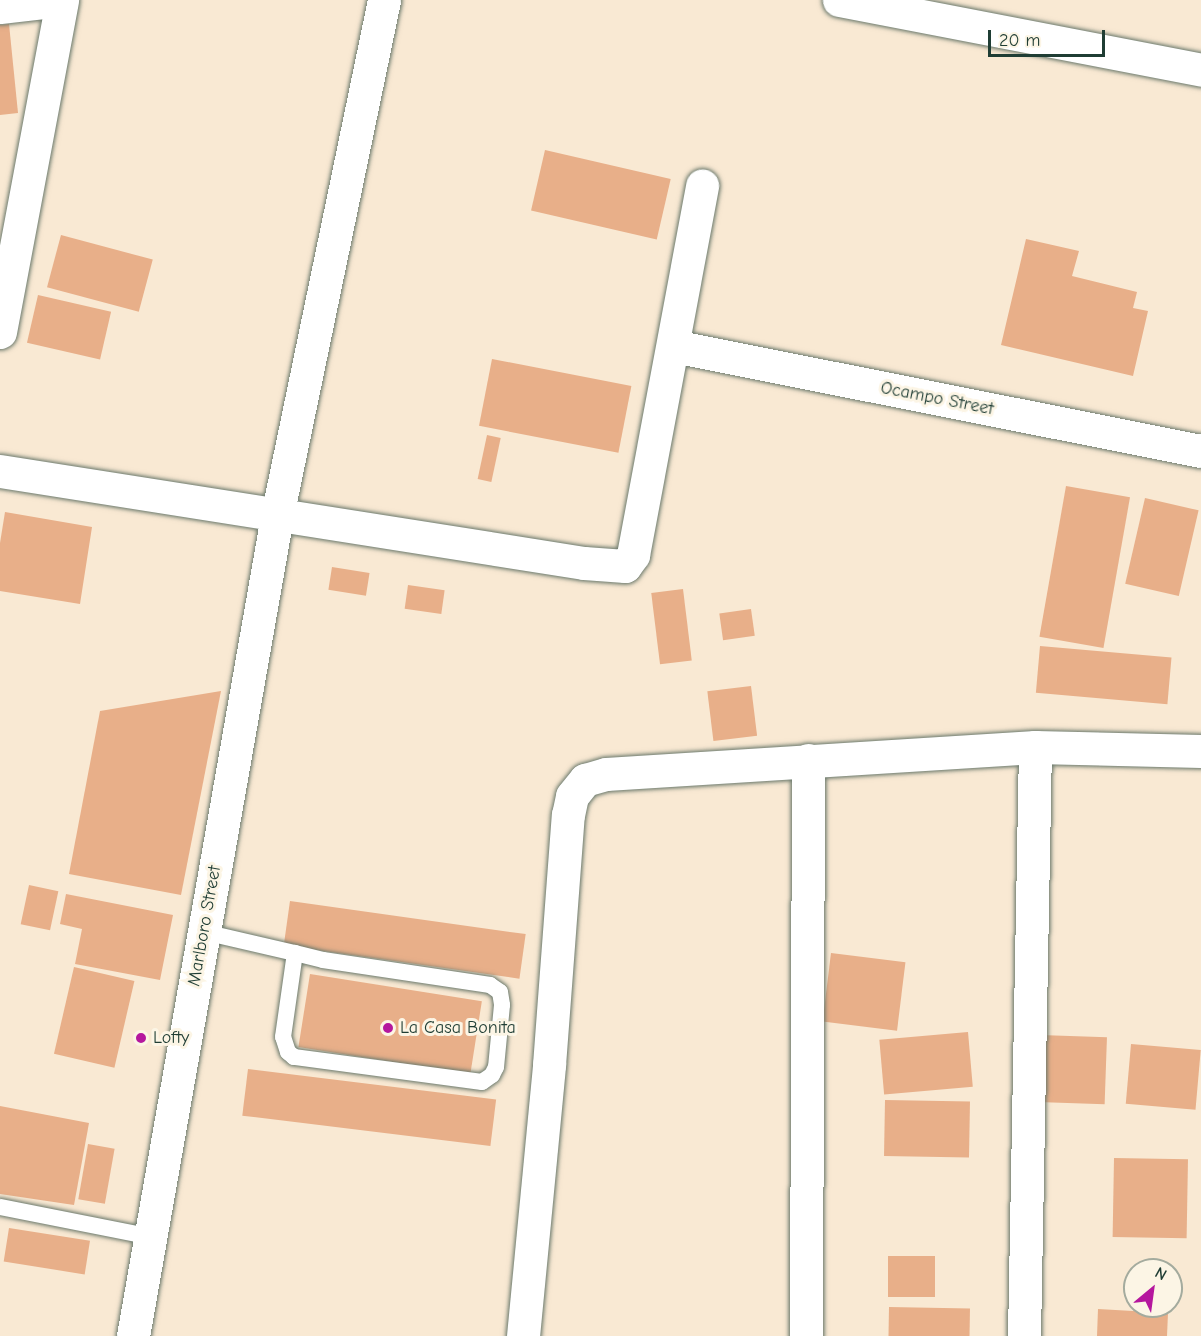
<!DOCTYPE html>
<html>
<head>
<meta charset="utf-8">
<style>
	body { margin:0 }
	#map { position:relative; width:1201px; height:1336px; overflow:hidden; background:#f9e9d3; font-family:"Comic Neue",sans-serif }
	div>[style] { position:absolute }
	.building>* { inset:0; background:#e8af89; transform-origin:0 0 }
	.roads { filter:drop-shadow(0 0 2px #6b796c) drop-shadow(0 0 2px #6b796c) }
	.lane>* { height:16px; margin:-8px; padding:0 8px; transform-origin:8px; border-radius:8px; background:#fff }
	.street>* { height:33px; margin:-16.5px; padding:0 16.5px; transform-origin:16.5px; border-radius:16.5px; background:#fff }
	.secondary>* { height:33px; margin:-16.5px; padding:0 16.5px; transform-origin:16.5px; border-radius:16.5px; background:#fff }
	.dots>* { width:16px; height:16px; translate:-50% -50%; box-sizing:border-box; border:3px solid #fcf5e5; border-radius:50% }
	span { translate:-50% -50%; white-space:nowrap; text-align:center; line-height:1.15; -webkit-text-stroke:6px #fcf5e5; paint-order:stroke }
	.street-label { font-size:18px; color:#1f3d34 }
	.poi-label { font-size:18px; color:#1f3d34 }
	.left { translate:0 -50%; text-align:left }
	.north { position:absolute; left:1123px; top:1258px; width:60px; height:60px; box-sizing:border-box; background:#fcf5e5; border:2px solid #a4ab9e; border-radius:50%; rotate:29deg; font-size:16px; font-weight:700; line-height:24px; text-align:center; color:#1f3d34 }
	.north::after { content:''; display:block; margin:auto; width:21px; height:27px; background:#b5179e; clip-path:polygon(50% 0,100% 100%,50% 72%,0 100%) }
	.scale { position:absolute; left:988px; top:30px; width:117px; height:27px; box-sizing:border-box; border:3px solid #1f3d34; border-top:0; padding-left:8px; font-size:18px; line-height:21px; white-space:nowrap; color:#1f3d34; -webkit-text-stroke:4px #fcf5e5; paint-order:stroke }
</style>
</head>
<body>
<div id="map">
	<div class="building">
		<div style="clip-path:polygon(9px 24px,18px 113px,0 115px,0 25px)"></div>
		<div style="left:545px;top:150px;width:129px;height:62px;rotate:13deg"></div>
		<div style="left:61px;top:235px;width:95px;height:54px;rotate:15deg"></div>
		<div style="clip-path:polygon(1026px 239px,1079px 251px,1072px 276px,1137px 292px,1133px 308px,1148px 311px,1133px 376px,1001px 345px)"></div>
		<div style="left:38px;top:295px;width:75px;height:49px;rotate:13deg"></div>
		<div style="left:492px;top:359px;width:142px;height:68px;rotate:11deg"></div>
		<div style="left:487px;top:435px;width:14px;height:45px;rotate:12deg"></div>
		<div style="left:1066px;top:486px;width:65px;height:153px;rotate:10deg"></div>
		<div style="left:1145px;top:498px;width:55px;height:88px;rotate:13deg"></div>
		<div style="clip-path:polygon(5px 512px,92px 527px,80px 604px,0 591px,0 543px)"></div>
		<div style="left:332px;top:567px;width:38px;height:23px;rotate:9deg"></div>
		<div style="left:408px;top:585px;width:37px;height:24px;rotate:8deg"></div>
		<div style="left:683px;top:589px;width:72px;height:32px;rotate:83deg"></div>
		<div style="left:751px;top:609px;width:27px;height:32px;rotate:82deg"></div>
		<div style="left:1040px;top:646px;width:132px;height:47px;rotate:5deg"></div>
		<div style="left:751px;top:686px;width:50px;height:44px;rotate:83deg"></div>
		<div style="clip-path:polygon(221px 691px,181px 895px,69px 874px,100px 711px)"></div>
		<div style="left:29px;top:885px;width:30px;height:40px;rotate:12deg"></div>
		<div style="clip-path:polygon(66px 894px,173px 915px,160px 980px,75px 964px,82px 929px,60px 924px)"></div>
		<div style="left:290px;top:901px;width:238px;height:45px;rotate:8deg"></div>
		<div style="left:831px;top:953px;width:75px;height:69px;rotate:7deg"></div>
		<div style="left:74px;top:967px;width:62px;height:89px;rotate:13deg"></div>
		<div style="left:310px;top:974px;width:174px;height:74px;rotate:9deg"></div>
		<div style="left:968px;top:1032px;width:55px;height:89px;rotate:85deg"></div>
		<div style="left:1040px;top:1035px;width:67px;height:67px;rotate:2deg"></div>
		<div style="left:1131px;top:1044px;width:70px;height:60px;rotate:5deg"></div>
		<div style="left:248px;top:1069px;width:250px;height:47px;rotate:7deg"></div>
		<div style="left:885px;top:1100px;width:85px;height:56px;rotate:1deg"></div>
		<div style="clip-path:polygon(0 1106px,89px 1123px,74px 1205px,0 1194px)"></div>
		<div style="left:88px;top:1144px;width:27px;height:56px;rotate:10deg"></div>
		<div style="left:1114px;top:1158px;width:74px;height:79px;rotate:1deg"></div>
		<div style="left:9px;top:1228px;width:82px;height:34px;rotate:9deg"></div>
		<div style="left:888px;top:1256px;width:47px;height:41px"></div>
		<div style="left:889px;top:1307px;width:81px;height:29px;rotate:1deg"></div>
		<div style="clip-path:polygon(1098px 1309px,1168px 1313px,1167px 1336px,1097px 1336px)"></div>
	</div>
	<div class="roads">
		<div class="lane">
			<div style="left:204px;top:932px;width:93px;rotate:13deg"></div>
			<div style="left:295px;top:953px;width:29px;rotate:14deg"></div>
			<div style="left:323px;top:960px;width:169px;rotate:8.5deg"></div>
			<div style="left:490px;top:985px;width:12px;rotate:35deg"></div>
			<div style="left:500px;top:992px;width:13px;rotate:81deg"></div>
			<div style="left:502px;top:1005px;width:62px;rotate:95.5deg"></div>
			<div style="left:496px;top:1067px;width:9px;rotate:117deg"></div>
			<div style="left:492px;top:1075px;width:12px;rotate:145deg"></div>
			<div style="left:482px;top:1082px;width:190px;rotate:-172.4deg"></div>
			<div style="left:294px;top:1057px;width:8px;rotate:-140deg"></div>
			<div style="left:288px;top:1052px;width:16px;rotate:-108deg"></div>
			<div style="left:283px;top:1037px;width:85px;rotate:-81.9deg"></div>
			<div style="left:0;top:1207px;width:154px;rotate:11.2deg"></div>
		</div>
		<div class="street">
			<div style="left:0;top:7px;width:61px;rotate:-6.5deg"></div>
			<div style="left:0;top:332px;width:338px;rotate:-79.4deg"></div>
			<div style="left:673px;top:346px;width:538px;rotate:11.25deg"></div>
			<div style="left:0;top:471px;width:591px;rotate:8.95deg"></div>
			<div style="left:584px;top:563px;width:41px;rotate:4.2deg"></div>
			<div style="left:625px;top:566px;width:14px;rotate:-54deg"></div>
			<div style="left:633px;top:555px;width:376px;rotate:-79.4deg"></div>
			<div style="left:523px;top:1336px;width:272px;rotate:-84.5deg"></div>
			<div style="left:549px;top:1065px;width:251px;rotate:-85.7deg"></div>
			<div style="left:568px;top:815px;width:19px;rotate:-78deg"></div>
			<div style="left:572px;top:796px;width:21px;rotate:-51deg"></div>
			<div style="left:585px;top:780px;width:22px;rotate:-16deg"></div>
			<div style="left:606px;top:774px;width:430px;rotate:-3.6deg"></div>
			<div style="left:1035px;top:747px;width:166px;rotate:1.4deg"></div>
			<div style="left:806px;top:1336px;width:576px;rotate:-89.8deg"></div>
			<div style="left:1024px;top:1336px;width:589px;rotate:-88.93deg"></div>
		</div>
		<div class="secondary">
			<div style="left:839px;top:0;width:369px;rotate:10.9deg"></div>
			<div style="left:133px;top:1336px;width:833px;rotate:-80.04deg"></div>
			<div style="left:277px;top:516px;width:527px;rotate:-78.28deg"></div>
		</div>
	</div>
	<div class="dots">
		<div style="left:388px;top:1028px;background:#b5179e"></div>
		<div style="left:141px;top:1038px;background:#b5179e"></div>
	</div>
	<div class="street-label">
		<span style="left:937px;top:399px;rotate:11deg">Ocampo Street</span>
		<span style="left:205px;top:926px;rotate:-80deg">Marlboro Street</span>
	</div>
	<div class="poi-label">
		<span class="left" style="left:400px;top:1028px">La Casa Bonita</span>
		<span class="left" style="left:153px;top:1038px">Lofty</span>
	</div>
	<div class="north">N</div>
	<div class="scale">20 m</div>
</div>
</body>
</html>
